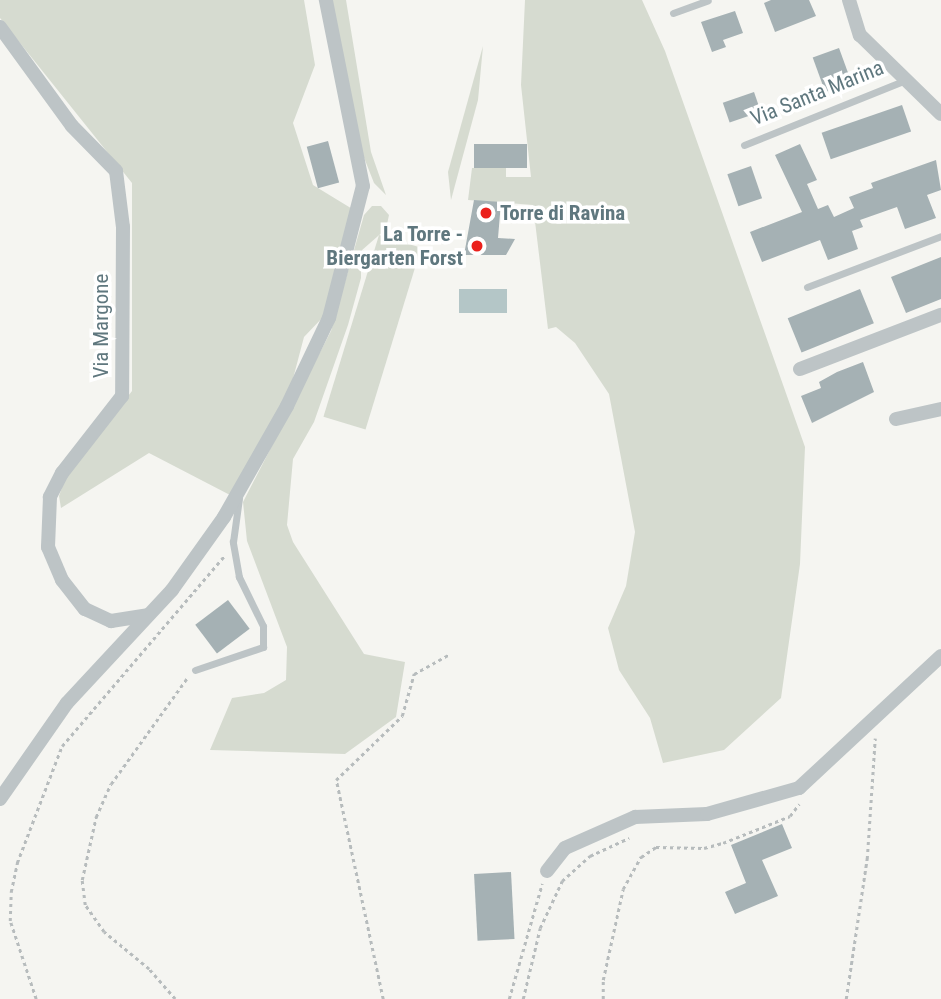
<!DOCTYPE html>
<html>
<head>
<meta charset="utf-8">
<style>
	body { margin:0 }
	#map { position:relative; width:941px; height:999px; overflow:hidden; background:#f5f5f1; font-family:"Roboto Condensed",sans-serif }
	div>[style] { position:absolute }
	.green>* { inset:0; background:#d6dbd0; transform-origin:0 0 }
	.water>* { inset:0; background:#b4c6c7; transform-origin:0 0 }
	.building>* { inset:0; background:#a5b1b4; transform-origin:0 0 }
	.path>* { height:2.5px; margin-top:-1.25px; transform-origin:0; background:repeating-linear-gradient(90deg,#b7bcbd 0 3.5px,transparent 0 7px) }
	.lane>* { height:7px; margin:-3.5px; padding:0 3.5px; transform-origin:3.5px; border-radius:3.5px; background:#bdc4c6 }
	.street>* { height:14px; margin:-7px; padding:0 7px; transform-origin:7px; border-radius:7px; background:#bdc4c6 }
	.dots>* { width:19px; height:19px; translate:-50% -50%; box-sizing:border-box; border:4px solid #fff; border-radius:50% }
	span { translate:-50% -50%; white-space:nowrap; text-align:center; line-height:1.15; -webkit-text-stroke:7px #fff; paint-order:stroke }
	.street-label { font-size:21px; color:#5f777e }
	.poi-label { font-size:21px; color:#5f777e; font-weight:700 }
	.left { translate:0 -50%; text-align:left }
	.right { translate:-100% -50%; text-align:right }
</style>
</head>
<body>
<div id="map">
	<div class="green">
		<div style="clip-path:polygon(0 0,304px 0,315px 65px,293px 123px,313px 185px,354px 210px,324px 316px,304px 337px,290px 390px,230px 495px,149px 453px,61px 508px,59px 496px,66px 476px,132px 391px,132px 183px,0 18px)"></div>
		<div style="clip-path:polygon(330px 0,346px 0,371px 152px,386px 195px,374px 183px,363px 155px)"></div>
		<div style="clip-path:polygon(525px 0,642px 0,665px 51px,805px 447px,800px 564px,781px 698px,724px 750px,663px 763px,650px 718px,619px 670px,608px 628px,626px 586px,635px 532px,609px 394px,575px 343px,556px 327px,548px 329px,533px 205px,468px 200px,472px 168px,506px 168px,506px 177px,531px 177px,521px 85px)"></div>
		<div style="clip-path:polygon(483px 46px,478px 100px,451px 200px,448px 172px)"></div>
		<div style="clip-path:polygon(372px 206px,381px 206px,389px 215px,386px 229px,361px 251px,361px 278px,348px 325px,314px 422px,293px 459px,287px 525px,293px 542px,364px 654px,405px 662px,396px 717px,345px 754px,210px 750px,232px 698px,264px 693px,286px 680px,287px 647px,247px 541px,243px 502px,331px 331px,364px 215px)"></div>
		<div style="left:379px;top:235px;width:44px;height:190px;rotate:17deg"></div>
	</div>
	<div class="water">
		<div style="left:507px;top:289px;width:24px;height:48px;rotate:90deg"></div>
	</div>
	<div class="building">
		<div style="clip-path:polygon(771px 0,809px 0,816px 16px,775px 32px,764px 3px)"></div>
		<div style="clip-path:polygon(735px 11px,743px 33px,723px 40px,726px 47px,712px 52px,701px 22px)"></div>
		<div style="left:839px;top:48px;width:37px;height:28px;rotate:70deg"></div>
		<div style="left:754px;top:92px;width:21px;height:33px;rotate:71deg"></div>
		<div style="left:902px;top:105px;width:28px;height:85px;rotate:71deg"></div>
		<div style="left:328px;top:141px;width:43px;height:22px;rotate:75deg"></div>
		<div style="left:474px;top:144px;width:53px;height:24px"></div>
		<div style="clip-path:polygon(800px 144px,817px 180px,807px 184px,818px 209px,828px 205px,834px 217px,854px 208px,849px 197px,873px 188px,871px 183px,936px 160px,941px 190px,927px 195px,936px 218px,905px 229px,897px 207px,860px 220px,863px 227px,852px 231px,858px 249px,828px 260px,820px 240px,762px 262px,750px 232px,802px 212px,775px 155px)"></div>
		<div style="left:751px;top:166px;width:34px;height:25px;rotate:71deg"></div>
		<div style="clip-path:polygon(474px 200px,501px 202px,498px 238px,515px 239px,506px 255px,464px 255px)"></div>
		<div style="clip-path:polygon(941px 257px,941px 299px,906px 313px,891px 277px)"></div>
		<div style="left:860px;top:289px;width:37px;height:78px;rotate:68deg"></div>
		<div style="clip-path:polygon(863px 362px,874px 392px,812px 423px,801px 396px,821px 388px,819px 382px,837px 372px)"></div>
		<div style="left:228px;top:600px;width:36px;height:41px;rotate:53deg"></div>
		<div style="clip-path:polygon(782px 824px,792px 848px,762px 860px,778px 896px,735px 914px,725px 892px,746px 883px,731px 845px)"></div>
		<div style="left:511px;top:872px;width:67px;height:37px;rotate:87deg"></div>
	</div>
	<div class="path">
		<div style="left:36px;top:999px;width:82px;rotate:-108.4deg"></div>
		<div style="left:10px;top:921px;width:29px;rotate:-88deg"></div>
		<div style="left:11px;top:892px;width:30px;rotate:-78deg"></div>
		<div style="left:17px;top:863px;width:125px;rotate:-69deg"></div>
		<div style="left:62px;top:746px;width:250px;rotate:-49.5deg"></div>
		<div style="left:175px;top:999px;width:40px;rotate:-131deg"></div>
		<div style="left:149px;top:969px;width:58px;rotate:-140.6deg"></div>
		<div style="left:104px;top:932px;width:33px;rotate:-125deg"></div>
		<div style="left:85px;top:905px;width:25px;rotate:-97deg"></div>
		<div style="left:82px;top:880px;width:65px;rotate:-77.5deg"></div>
		<div style="left:96px;top:817px;width:36px;rotate:-66deg"></div>
		<div style="left:111px;top:784px;width:132px;rotate:-54.3deg"></div>
		<div style="left:383px;top:999px;width:224px;rotate:-102.1deg"></div>
		<div style="left:336px;top:780px;width:92px;rotate:-44.1deg"></div>
		<div style="left:402px;top:716px;width:44px;rotate:-74.1deg"></div>
		<div style="left:414px;top:674px;width:41px;rotate:-29.1deg"></div>
		<div style="left:509px;top:999px;width:120px;rotate:-74deg"></div>
		<div style="left:523px;top:999px;width:73px;rotate:-76.5deg"></div>
		<div style="left:540px;top:928px;width:52px;rotate:-64.9deg"></div>
		<div style="left:562px;top:881px;width:38px;rotate:-42deg"></div>
		<div style="left:590px;top:856px;width:43px;rotate:-24.8deg"></div>
		<div style="left:603px;top:999px;width:19px;rotate:-90deg"></div>
		<div style="left:603px;top:980px;width:93px;rotate:-77.6deg"></div>
		<div style="left:623px;top:889px;width:37px;rotate:-61deg"></div>
		<div style="left:641px;top:857px;width:18px;rotate:-34deg"></div>
		<div style="left:656px;top:847px;width:48px;rotate:1.2deg"></div>
		<div style="left:704px;top:848px;width:20px;rotate:-15deg"></div>
		<div style="left:723px;top:843px;width:72px;rotate:-21.9deg"></div>
		<div style="left:790px;top:816px;width:15px;rotate:-53deg"></div>
		<div style="left:846px;top:999px;width:142px;rotate:-81.5deg"></div>
		<div style="left:867px;top:859px;width:121px;rotate:-86.2deg"></div>
	</div>
	<div class="lane">
		<div style="left:673px;top:13px;width:37px;rotate:-20deg"></div>
		<div style="left:744px;top:145px;width:175px;rotate:-21.9deg"></div>
		<div style="left:807px;top:287px;width:143px;rotate:-20.8deg"></div>
		<div style="left:195px;top:670px;width:72px;rotate:-18.7deg"></div>
		<div style="left:263px;top:647px;width:21px;rotate:-90deg"></div>
		<div style="left:263px;top:626px;width:55px;rotate:-116.1deg"></div>
		<div style="left:239px;top:577px;width:36px;rotate:-100deg"></div>
		<div style="left:233px;top:542px;width:44px;rotate:-82.2deg"></div>
	</div>
	<div class="street">
		<div style="left:849px;top:0;width:37px;rotate:73deg"></div>
		<div style="left:860px;top:35px;width:113px;rotate:44.3deg"></div>
		<div style="left:0;top:27px;width:122px;rotate:54deg"></div>
		<div style="left:72px;top:126px;width:63px;rotate:45.6deg"></div>
		<div style="left:116px;top:171px;width:56px;rotate:82.9deg"></div>
		<div style="left:123px;top:227px;width:169px;rotate:90.3deg"></div>
		<div style="left:122px;top:396px;width:98px;rotate:127.9deg"></div>
		<div style="left:62px;top:473px;width:27px;rotate:117deg"></div>
		<div style="left:50px;top:497px;width:50px;rotate:92.3deg"></div>
		<div style="left:48px;top:547px;width:36px;rotate:67deg"></div>
		<div style="left:62px;top:580px;width:37px;rotate:52deg"></div>
		<div style="left:85px;top:609px;width:29px;rotate:25deg"></div>
		<div style="left:111px;top:621px;width:37px;rotate:-9deg"></div>
		<div style="left:800px;top:369px;width:151px;rotate:-21deg"></div>
		<div style="left:896px;top:419px;width:46px;rotate:-12.5deg"></div>
		<div style="left:0;top:799px;width:117px;rotate:-55.1deg"></div>
		<div style="left:67px;top:703px;width:154px;rotate:-47.1deg"></div>
		<div style="left:172px;top:590px;width:90px;rotate:-54.5deg"></div>
		<div style="left:224px;top:517px;width:128px;rotate:-60.4deg"></div>
		<div style="left:287px;top:406px;width:98px;rotate:-64.5deg"></div>
		<div style="left:329px;top:318px;width:136px;rotate:-75.6deg"></div>
		<div style="left:363px;top:186px;width:190px;rotate:-101.3deg"></div>
		<div style="left:547px;top:871px;width:29px;rotate:-52deg"></div>
		<div style="left:565px;top:848px;width:77px;rotate:-23.9deg"></div>
		<div style="left:635px;top:817px;width:72px;rotate:-2.4deg"></div>
		<div style="left:707px;top:814px;width:96px;rotate:-15.8deg"></div>
		<div style="left:799px;top:788px;width:194px;rotate:-42.9deg"></div>
	</div>
	<div class="dots">
		<div style="left:486px;top:213px;background:#eb201c"></div>
		<div style="left:477px;top:246px;background:#eb201c"></div>
	</div>
	<div class="street-label">
		<span style="left:817px;top:93px;rotate:-22deg">Via Santa Marina</span>
		<span style="left:101px;top:326px;rotate:-90deg">Via Margone</span>
	</div>
	<div class="poi-label">
		<span class="left" style="left:500px;top:213px">Torre di Ravina</span>
		<span class="right" style="left:463px;top:246px">La Torre -<br>Biergarten Forst</span>
	</div>
</div>
</body>
</html>
